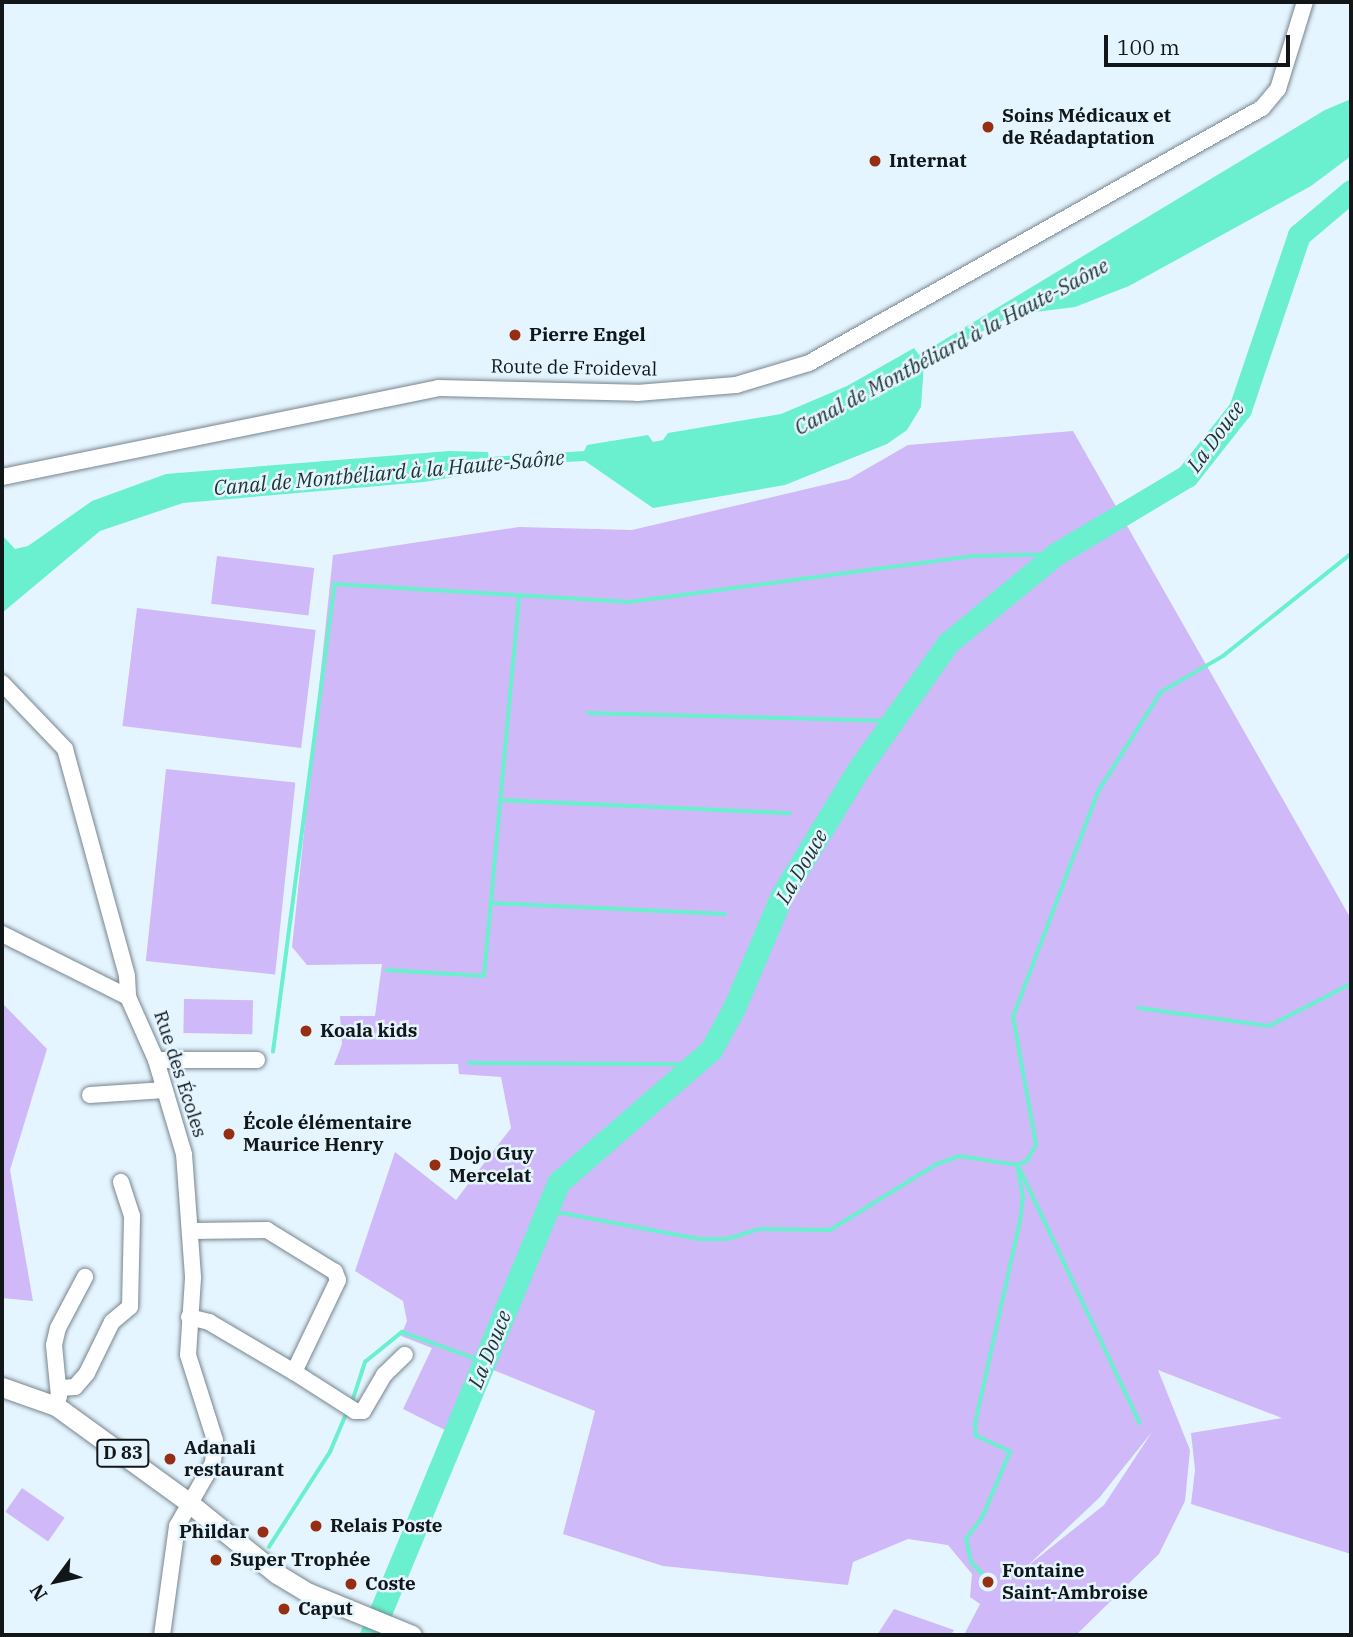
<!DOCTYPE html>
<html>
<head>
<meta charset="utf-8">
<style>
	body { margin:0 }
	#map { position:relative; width:1353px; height:1637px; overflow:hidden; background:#e5f5ff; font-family:"IBM Plex Serif",serif }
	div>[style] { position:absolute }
	.green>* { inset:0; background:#cfb9f8; transform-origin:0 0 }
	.water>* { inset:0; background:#6af0ce }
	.stream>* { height:3.5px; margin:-1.75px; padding:0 1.75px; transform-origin:1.75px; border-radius:1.75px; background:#6af0ce }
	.river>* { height:23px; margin:-11.5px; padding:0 11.5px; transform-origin:11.5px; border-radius:11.5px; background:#6af0ce }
	.roads { filter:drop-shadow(0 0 2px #77858e) drop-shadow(0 0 2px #77858e) }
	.minor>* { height:16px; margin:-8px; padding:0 8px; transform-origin:8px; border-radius:8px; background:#fff }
	.major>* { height:19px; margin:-9.5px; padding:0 9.5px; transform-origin:9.5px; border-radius:9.5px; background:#fff }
	.dots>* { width:19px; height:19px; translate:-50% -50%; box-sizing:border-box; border:4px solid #e5f5ff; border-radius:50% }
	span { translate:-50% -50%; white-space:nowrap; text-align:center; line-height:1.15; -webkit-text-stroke:5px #e5f5ff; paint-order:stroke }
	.shield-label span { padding:2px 5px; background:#e5f5ff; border:2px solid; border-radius:5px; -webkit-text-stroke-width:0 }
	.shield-label { font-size:18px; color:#111619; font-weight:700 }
	.poi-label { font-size:19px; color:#111619; font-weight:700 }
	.left { translate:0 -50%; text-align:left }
	.right { translate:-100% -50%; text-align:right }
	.street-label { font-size:19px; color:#111619 }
	.water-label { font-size:21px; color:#1d342e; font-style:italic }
	.frame { position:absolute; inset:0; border:4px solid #111619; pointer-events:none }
	.north { position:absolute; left:21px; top:1546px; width:70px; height:70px; -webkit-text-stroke:5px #e5f5ff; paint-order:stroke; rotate:237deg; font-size:19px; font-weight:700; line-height:28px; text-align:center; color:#111619 }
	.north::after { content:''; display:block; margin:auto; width:24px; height:32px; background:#111619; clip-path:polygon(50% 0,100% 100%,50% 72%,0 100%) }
	.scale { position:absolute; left:1104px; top:35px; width:186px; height:32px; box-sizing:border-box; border:4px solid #111619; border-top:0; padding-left:9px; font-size:21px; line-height:24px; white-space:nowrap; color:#111619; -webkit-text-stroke:5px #e5f5ff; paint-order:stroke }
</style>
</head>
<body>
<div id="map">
	<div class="green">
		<div style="clip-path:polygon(evenodd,1073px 431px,1351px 919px,1351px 1554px,1191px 1504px,1195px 1470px,1191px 1433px,1282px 1418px,1158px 1370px,1190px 1450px,1185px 1501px,1159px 1554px,1076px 1635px,964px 1635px,980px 1604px,970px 1597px,972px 1574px,948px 1545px,908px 1539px,853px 1562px,848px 1585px,663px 1566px,563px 1534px,595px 1411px,473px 1362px,447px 1431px,403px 1409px,432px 1348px,401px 1336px,407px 1321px,403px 1301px,355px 1271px,395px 1152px,456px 1200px,511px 1128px,501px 1077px,459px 1074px,458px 1064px,334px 1065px,342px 1044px,340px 1016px,375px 1016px,382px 964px,307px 965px,292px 947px,333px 555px,519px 527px,632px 530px,849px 479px,908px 445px,1073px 431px,1152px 1432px,1104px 1505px,1024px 1569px,1099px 1498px,1152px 1432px)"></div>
		<div style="left:217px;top:556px;width:98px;height:48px;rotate:7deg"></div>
		<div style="left:137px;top:608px;width:180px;height:119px;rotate:7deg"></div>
		<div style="left:166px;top:769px;width:130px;height:193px;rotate:6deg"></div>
		<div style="left:184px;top:999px;width:69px;height:34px;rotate:1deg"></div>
		<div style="clip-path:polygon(2px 1003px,47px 1049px,10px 1170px,33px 1301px,2px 1298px)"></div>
		<div style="left:22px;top:1488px;width:52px;height:29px;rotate:35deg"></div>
		<div style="clip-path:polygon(894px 1609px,954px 1630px,951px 1635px,877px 1635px)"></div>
	</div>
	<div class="water">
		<div style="clip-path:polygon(1351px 99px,1351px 156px,1311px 186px,1129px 286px,1075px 307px,1013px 315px,924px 363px,921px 407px,907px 430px,887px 444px,785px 485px,653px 508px,585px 461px,489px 466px,489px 471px,424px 482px,183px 503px,100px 531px,2px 613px,2px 535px,15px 549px,28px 546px,92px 501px,166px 474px,449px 451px,488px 452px,489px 457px,584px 451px,587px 445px,648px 435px,653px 442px,663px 440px,668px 433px,781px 414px,847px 386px,914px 348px,919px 355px,1325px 110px)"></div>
	</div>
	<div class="stream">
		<div style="left:588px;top:713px;width:305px;rotate:1.5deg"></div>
		<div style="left:500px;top:800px;width:290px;rotate:2.6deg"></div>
		<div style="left:491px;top:903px;width:234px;rotate:2.7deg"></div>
		<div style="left:387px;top:970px;width:97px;rotate:3.5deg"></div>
		<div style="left:484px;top:976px;width:382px;rotate:-84.7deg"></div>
		<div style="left:1139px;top:1008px;width:131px;rotate:7.9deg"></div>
		<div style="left:1269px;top:1026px;width:92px;rotate:-27.1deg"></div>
		<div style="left:273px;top:1052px;width:472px;rotate:-82.5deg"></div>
		<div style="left:335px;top:584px;width:295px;rotate:3.5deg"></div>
		<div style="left:629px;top:602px;width:347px;rotate:-7.6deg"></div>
		<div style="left:973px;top:556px;width:83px;rotate:-1.4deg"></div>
		<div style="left:469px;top:1063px;width:226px;rotate:0.3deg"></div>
		<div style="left:1020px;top:1169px;width:281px;rotate:64.7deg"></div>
		<div style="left:546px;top:1210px;width:157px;rotate:10.7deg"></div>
		<div style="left:700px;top:1239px;width:27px"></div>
		<div style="left:727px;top:1239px;width:34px;rotate:-17deg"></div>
		<div style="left:760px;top:1229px;width:70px;rotate:0.8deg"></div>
		<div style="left:830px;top:1230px;width:126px;rotate:-31.7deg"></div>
		<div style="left:937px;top:1164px;width:24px;rotate:-19deg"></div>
		<div style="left:960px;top:1156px;width:58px;rotate:9deg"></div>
		<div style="left:1017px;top:1165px;width:11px;rotate:-22deg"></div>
		<div style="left:1027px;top:1161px;width:18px;rotate:-61deg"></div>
		<div style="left:1036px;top:1145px;width:130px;rotate:-100.2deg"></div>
		<div style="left:1013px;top:1017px;width:243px;rotate:-69.3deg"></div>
		<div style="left:1099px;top:790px;width:116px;rotate:-57.7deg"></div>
		<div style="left:1161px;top:692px;width:72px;rotate:-30.1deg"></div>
		<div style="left:1223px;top:656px;width:164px;rotate:-38.6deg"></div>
		<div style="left:353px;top:1399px;width:39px;rotate:-72deg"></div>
		<div style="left:365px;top:1362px;width:48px;rotate:-39deg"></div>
		<div style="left:402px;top:1332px;width:85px;rotate:19.9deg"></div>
		<div style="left:269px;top:1547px;width:113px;rotate:-57.3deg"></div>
		<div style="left:330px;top:1452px;width:43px;rotate:-67deg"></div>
		<div style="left:983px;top:1575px;width:18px;rotate:-133deg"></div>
		<div style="left:971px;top:1562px;width:24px;rotate:-102deg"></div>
		<div style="left:966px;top:1539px;width:26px;rotate:-53deg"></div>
		<div style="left:982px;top:1518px;width:72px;rotate:-67deg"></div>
		<div style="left:1010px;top:1452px;width:38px;rotate:-155deg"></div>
		<div style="left:976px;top:1436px;width:12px;rotate:-95deg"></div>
		<div style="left:975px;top:1424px;width:208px;rotate:-77.5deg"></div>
		<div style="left:1020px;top:1221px;width:23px;rotate:-83deg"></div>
		<div style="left:1023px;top:1198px;width:34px;rotate:-100deg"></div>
	</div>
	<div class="river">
		<div style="left:371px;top:1635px;width:490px;rotate:-67.5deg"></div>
		<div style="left:559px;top:1182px;width:201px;rotate:-41deg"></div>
		<div style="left:711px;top:1050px;width:48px;rotate:-61.3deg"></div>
		<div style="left:734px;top:1008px;width:123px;rotate:-67deg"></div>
		<div style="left:782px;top:895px;width:146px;rotate:-58.7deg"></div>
		<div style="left:858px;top:770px;width:156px;rotate:-54.7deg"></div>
		<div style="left:948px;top:643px;width:140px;rotate:-39.5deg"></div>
		<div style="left:1056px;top:554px;width:152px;rotate:-30.8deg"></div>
		<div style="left:1187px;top:476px;width:85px;rotate:-51.7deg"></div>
		<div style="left:1240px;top:409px;width:184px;rotate:-71.3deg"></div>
		<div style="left:1299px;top:235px;width:68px;rotate:-40.2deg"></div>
	</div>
	<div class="roads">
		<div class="minor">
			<div style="left:2px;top:477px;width:445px;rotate:-11.5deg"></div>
			<div style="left:438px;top:388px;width:199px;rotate:1.4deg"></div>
			<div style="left:637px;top:393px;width:99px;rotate:-4.6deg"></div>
			<div style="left:736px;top:385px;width:76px;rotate:-16.8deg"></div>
			<div style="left:809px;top:363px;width:520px;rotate:-29.38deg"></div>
			<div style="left:1262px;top:108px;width:25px;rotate:-50deg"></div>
			<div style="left:1278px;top:89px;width:91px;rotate:-72.8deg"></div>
			<div style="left:2px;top:683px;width:91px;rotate:46.3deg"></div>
			<div style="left:65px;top:749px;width:235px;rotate:74.7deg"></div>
			<div style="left:127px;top:976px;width:21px;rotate:87deg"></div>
			<div style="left:128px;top:997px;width:69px;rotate:66deg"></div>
			<div style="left:156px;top:1060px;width:98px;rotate:73.4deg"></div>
			<div style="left:184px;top:1154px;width:124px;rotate:85.8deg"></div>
			<div style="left:193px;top:1278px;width:77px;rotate:93.7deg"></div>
			<div style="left:188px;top:1355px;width:89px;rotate:72.4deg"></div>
			<div style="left:215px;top:1440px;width:23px;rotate:95deg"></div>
			<div style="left:213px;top:1463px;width:73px;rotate:119.7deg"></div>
			<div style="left:177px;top:1526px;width:110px;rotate:97.8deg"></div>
			<div style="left:2px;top:934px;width:141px;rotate:26.6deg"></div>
			<div style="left:156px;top:1060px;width:101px"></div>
			<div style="left:90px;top:1095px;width:75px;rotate:-3.8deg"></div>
			<div style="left:189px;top:1317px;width:21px;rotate:14deg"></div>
			<div style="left:209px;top:1322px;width:99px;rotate:30.5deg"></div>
			<div style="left:294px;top:1372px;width:102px;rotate:-64.4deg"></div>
			<div style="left:338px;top:1280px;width:9px;rotate:-111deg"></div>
			<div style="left:335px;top:1272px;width:80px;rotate:-148.3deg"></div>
			<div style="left:267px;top:1230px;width:76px;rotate:179.2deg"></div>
			<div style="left:294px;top:1372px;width:72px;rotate:32.6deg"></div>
			<div style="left:355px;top:1411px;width:8px"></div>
			<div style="left:363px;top:1411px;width:42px;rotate:-59.7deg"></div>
			<div style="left:384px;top:1375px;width:29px;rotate:-44deg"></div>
			<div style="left:61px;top:1388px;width:14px;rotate:-4deg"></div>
			<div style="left:75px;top:1387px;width:18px;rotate:-49deg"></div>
			<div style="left:87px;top:1373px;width:57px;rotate:-63.9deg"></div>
			<div style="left:112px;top:1322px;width:23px;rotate:-40deg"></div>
			<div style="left:130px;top:1307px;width:91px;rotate:-88.7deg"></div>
			<div style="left:132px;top:1216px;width:36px;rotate:-108deg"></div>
			<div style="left:59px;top:1397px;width:52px;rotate:-95.5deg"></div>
			<div style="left:54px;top:1345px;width:17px;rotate:-77deg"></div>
			<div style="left:58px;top:1328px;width:58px;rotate:-62.1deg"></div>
		</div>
		<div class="major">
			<div style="left:2px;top:1387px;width:57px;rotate:19.4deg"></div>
			<div style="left:56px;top:1406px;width:163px;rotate:36deg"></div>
			<div style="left:188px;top:1502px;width:114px;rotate:39deg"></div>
			<div style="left:277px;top:1574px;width:37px;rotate:31deg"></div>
			<div style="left:309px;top:1593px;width:111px;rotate:22.2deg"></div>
		</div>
	</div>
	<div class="dots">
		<div style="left:988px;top:127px;background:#962e11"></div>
		<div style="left:875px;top:161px;background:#962e11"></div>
		<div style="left:515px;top:335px;background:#962e11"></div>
		<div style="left:306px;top:1031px;background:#962e11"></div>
		<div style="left:229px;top:1134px;background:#962e11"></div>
		<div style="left:435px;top:1165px;background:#962e11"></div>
		<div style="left:170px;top:1459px;background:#962e11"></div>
		<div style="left:316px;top:1526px;background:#962e11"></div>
		<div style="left:263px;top:1532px;background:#962e11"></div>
		<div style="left:216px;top:1560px;background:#962e11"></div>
		<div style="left:988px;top:1582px;background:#962e11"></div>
		<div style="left:351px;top:1584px;background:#962e11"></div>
		<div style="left:284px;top:1609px;background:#962e11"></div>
	</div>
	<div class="shield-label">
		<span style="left:123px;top:1453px">D 83</span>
	</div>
	<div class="poi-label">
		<span class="left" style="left:1002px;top:127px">Soins Médicaux et<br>de Réadaptation</span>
		<span class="left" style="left:889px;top:161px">Internat</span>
		<span class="left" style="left:529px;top:335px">Pierre Engel</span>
		<span class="left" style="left:320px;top:1031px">Koala kids</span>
		<span class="left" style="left:243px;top:1134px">École élémentaire<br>Maurice Henry</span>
		<span class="left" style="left:449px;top:1165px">Dojo Guy<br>Mercelat</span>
		<span class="left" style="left:184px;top:1459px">Adanali<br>restaurant</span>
		<span class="left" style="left:330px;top:1526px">Relais Poste</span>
		<span class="right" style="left:249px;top:1532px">Phildar</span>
		<span class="left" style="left:230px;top:1560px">Super Trophée</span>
		<span class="left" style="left:1002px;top:1582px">Fontaine<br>Saint-Ambroise</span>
		<span class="left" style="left:365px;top:1584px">Coste</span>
		<span class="left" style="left:298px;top:1609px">Caput</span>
	</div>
	<div class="street-label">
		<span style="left:574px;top:368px;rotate:1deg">Route de Froideval</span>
		<span style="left:180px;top:1074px;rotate:72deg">Rue des Écoles</span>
	</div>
	<div class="water-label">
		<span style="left:951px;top:346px;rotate:-28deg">Canal de Montbéliard à la Haute-Saône</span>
		<span style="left:1215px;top:436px;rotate:-54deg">La Douce</span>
		<span style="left:389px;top:472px;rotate:-5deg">Canal de Montbéliard à la Haute-Saône</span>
		<span style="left:801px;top:866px;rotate:-60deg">La Douce</span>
		<span style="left:489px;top:1349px;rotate:-68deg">La Douce</span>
	</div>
	<div class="frame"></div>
	<div class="north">N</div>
	<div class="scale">100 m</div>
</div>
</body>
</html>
